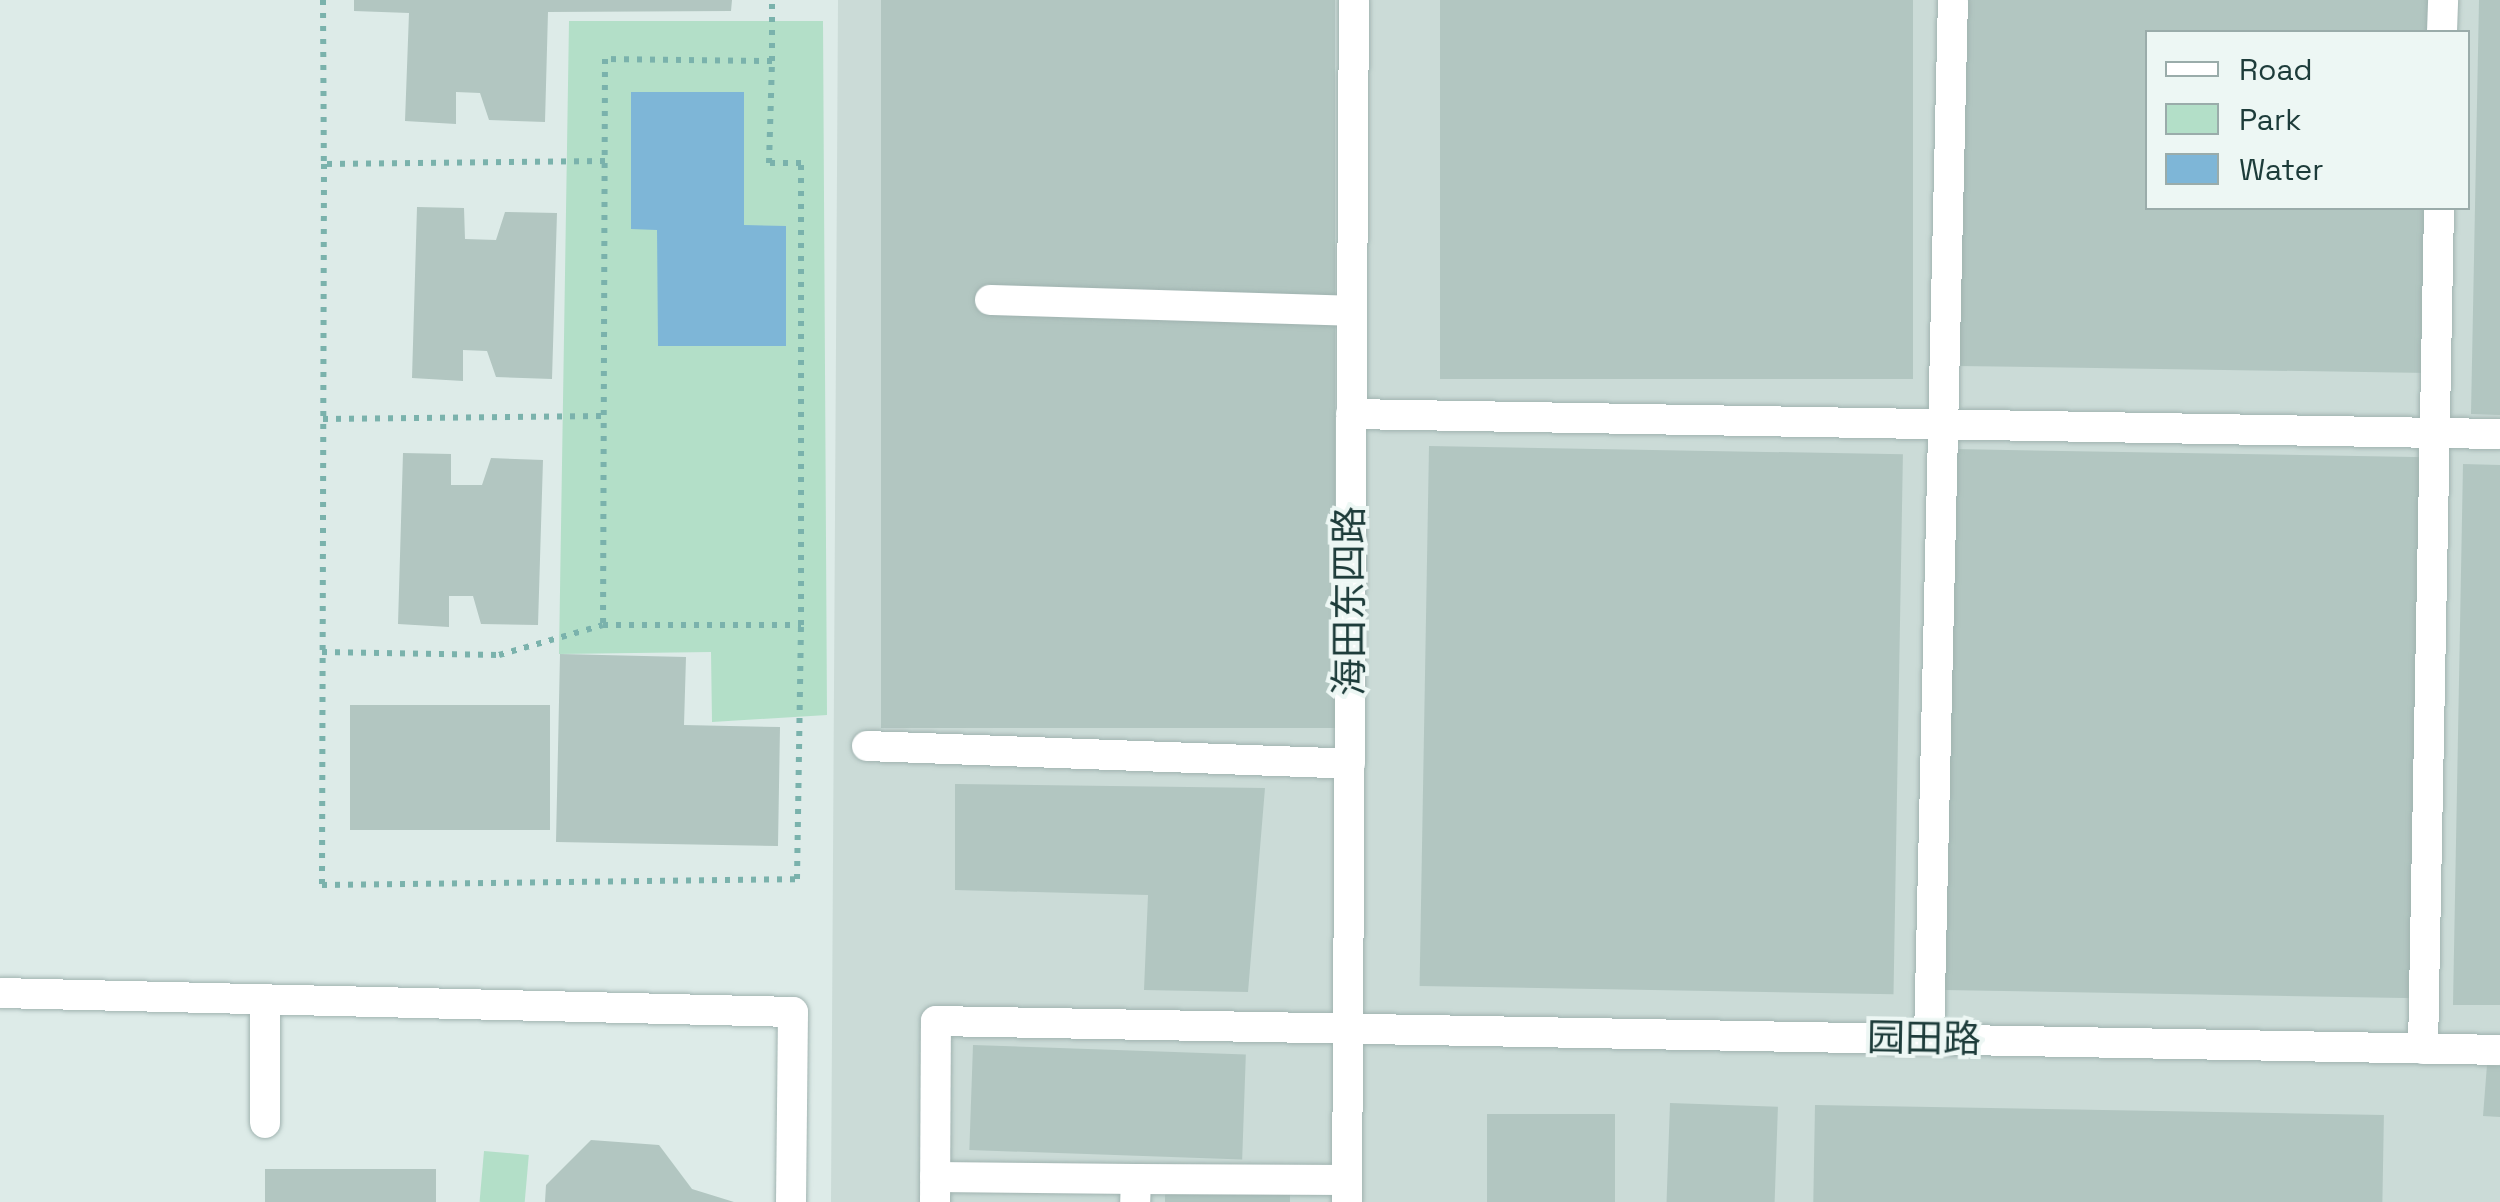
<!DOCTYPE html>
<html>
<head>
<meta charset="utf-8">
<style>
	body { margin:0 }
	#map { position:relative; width:2500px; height:1202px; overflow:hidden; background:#ddebe8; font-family:"Space Grotesk","Noto Sans SC",sans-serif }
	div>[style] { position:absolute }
	.built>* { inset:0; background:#cbdbd7 }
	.green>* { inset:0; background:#b3dfc8; transform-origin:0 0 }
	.water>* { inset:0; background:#7eb6d7 }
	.building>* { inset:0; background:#b2c6c1; transform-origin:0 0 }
	.path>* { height:6px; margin-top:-3px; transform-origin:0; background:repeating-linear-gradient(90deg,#7ab2ac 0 5px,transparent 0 13px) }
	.roads { filter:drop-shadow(0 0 2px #a0b3b0) drop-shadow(0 0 2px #a0b3b0) }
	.minor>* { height:30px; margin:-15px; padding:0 15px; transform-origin:15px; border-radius:15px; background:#fff }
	span { translate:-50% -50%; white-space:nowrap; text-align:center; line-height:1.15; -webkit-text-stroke:8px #edf7f4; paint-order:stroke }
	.street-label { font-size:38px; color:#1d3c3a }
	.legend { position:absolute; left:2145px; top:30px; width:325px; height:180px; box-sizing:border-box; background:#edf7f4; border:2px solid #9aacaa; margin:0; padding:12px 18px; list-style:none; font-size:30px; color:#1d3c3a }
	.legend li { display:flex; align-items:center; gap:20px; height:50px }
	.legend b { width:50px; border:2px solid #9aacaa }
</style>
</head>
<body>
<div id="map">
	<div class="built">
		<div style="clip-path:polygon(evenodd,838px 0,2500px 0,2500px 1202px,831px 1202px,838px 0,2148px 32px,2468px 32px,2468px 208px,2148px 208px,2148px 32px)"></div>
	</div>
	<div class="green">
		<div style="clip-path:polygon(569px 21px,823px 21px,827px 715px,712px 722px,711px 652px,559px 654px)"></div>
		<div style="left:484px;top:1151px;width:45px;height:51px;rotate:5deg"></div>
	</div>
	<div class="water">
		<div style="clip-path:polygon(631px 92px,744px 92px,744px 225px,786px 226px,786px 346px,658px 346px,657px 230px,631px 229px)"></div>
	</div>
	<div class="building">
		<div style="clip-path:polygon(354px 0,732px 0,731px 11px,548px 12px,545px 122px,489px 120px,480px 93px,456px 92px,456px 124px,405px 121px,409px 13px,354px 11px)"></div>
		<div style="left:881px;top:0;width:454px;height:728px"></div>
		<div style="left:1440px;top:0;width:473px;height:379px"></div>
		<div style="clip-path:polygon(1966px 0,2439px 0,2438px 32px,2148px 32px,2148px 208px,2433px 208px,2429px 373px,1959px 366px)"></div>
		<div style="clip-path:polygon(2479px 0,2500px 0,2500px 415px,2471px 414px)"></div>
		<div style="clip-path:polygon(417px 207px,464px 208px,465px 239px,496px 240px,505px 212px,557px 213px,552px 379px,496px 377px,487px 351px,463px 350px,463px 381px,412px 378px)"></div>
		<div style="left:1429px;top:446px;width:474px;height:540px;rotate:1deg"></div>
		<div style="left:1953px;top:449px;width:475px;height:541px;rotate:1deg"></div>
		<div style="clip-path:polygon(403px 453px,451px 454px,451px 485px,482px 485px,491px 458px,543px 460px,538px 625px,481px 624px,473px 596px,449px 596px,449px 627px,398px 624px)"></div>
		<div style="clip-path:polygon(2463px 464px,2500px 465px,2500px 1005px,2453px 1005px)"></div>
		<div style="clip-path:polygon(560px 654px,686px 657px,684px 725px,780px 727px,778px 846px,556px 842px)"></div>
		<div style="left:350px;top:705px;width:200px;height:125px"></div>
		<div style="clip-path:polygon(955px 784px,1265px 788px,1248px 992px,1144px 990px,1148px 895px,955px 890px)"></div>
		<div style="left:973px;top:1045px;width:273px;height:105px;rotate:2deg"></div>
		<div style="clip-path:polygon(2487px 1065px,2500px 1066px,2500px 1117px,2483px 1116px)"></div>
		<div style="left:1670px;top:1103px;width:108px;height:99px;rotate:2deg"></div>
		<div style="left:1815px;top:1105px;width:569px;height:97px;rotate:1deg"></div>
		<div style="left:1487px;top:1114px;width:128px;height:88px"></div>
		<div style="clip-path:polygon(591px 1140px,659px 1145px,692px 1189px,734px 1202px,545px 1202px,546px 1185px)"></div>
		<div style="left:265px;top:1169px;width:171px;height:33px"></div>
		<div style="clip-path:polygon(1165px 1192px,1290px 1194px,1290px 1202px,1165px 1202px)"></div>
	</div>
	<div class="path">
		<div style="left:323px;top:0;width:164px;rotate:89.7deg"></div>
		<div style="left:772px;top:61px;width:167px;rotate:-179.3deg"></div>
		<div style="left:605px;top:59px;width:566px;rotate:90.2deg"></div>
		<div style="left:603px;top:625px;width:198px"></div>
		<div style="left:801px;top:625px;width:462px;rotate:-90deg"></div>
		<div style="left:801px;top:163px;width:32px;rotate:180deg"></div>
		<div style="left:769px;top:163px;width:102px;rotate:-88.3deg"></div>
		<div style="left:772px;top:61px;width:61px;rotate:-90deg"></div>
		<div style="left:605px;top:161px;width:281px;rotate:179.4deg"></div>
		<div style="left:324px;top:164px;width:721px;rotate:90.16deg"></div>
		<div style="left:322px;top:885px;width:475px;rotate:-0.7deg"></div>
		<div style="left:797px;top:879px;width:254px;rotate:-89.1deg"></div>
		<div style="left:323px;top:419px;width:280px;rotate:-0.6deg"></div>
		<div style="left:322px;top:652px;width:177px;rotate:1deg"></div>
		<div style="left:499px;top:655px;width:108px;rotate:-16.1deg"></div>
	</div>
	<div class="roads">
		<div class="minor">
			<div style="left:2442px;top:32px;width:32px;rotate:-88deg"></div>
			<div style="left:990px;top:300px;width:362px;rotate:1.7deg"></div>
			<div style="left:1351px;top:414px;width:1149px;rotate:1deg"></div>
			<div style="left:867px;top:746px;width:483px;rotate:2.1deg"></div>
			<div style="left:0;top:993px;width:793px;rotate:1.37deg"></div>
			<div style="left:793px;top:1012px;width:190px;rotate:90.6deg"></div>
			<div style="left:265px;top:999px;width:124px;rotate:90deg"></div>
			<div style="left:1929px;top:1039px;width:1039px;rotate:-88.68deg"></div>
			<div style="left:2423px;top:1049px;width:841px;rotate:-88.91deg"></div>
			<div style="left:935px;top:1177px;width:201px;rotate:0.6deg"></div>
			<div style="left:1136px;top:1179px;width:23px;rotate:92deg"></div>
			<div style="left:1136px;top:1179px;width:211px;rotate:0.3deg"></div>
			<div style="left:935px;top:1202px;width:181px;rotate:-89.7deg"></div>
			<div style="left:936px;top:1021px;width:1564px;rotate:1.06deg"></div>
			<div style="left:1347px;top:1202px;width:1202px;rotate:-89.67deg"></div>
		</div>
	</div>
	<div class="street-label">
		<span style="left:1350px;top:601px;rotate:-90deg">海田东四路</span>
		<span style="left:1924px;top:1039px;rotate:1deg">园田路</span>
	</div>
	<ul class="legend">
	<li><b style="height:12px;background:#fff"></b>Road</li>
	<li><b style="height:28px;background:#b3dfc8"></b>Park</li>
	<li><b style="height:28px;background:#7eb6d7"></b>Water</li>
	</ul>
</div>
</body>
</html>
